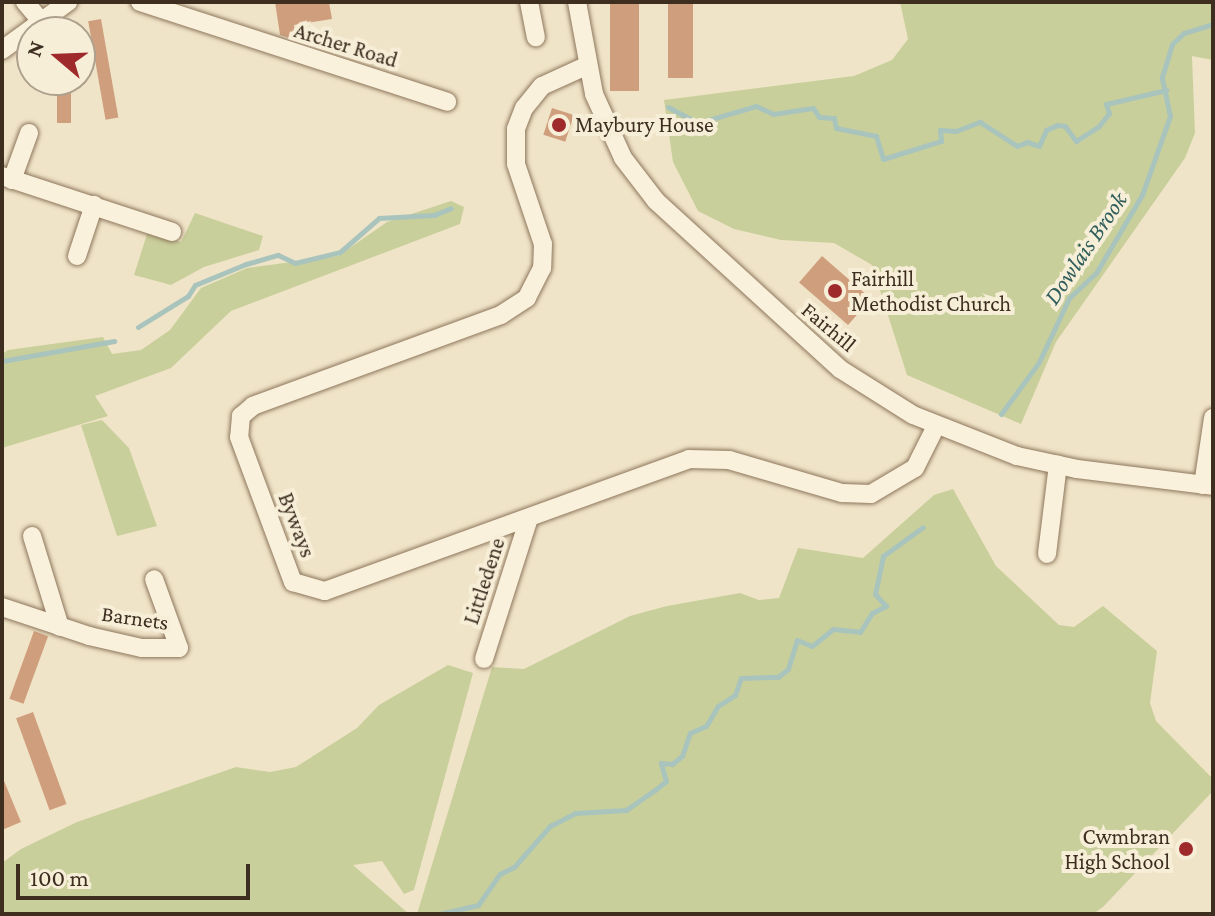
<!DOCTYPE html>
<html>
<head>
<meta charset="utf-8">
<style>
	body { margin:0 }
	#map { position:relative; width:1215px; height:916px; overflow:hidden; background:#f0e4c8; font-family:"Crimson Pro",serif }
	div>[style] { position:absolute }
	.green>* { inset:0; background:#c9cf9b }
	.stream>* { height:5px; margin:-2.5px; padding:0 2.5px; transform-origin:2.5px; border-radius:2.5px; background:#a9c4bc }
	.building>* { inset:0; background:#cf9f7d; transform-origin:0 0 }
	.roads { filter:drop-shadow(0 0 2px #8d765c) drop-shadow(0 0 2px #8d765c) }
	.minor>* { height:18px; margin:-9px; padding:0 9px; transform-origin:9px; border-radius:9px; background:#faf1dc }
	.dots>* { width:22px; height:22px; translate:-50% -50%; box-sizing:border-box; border:4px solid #f7eed8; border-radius:50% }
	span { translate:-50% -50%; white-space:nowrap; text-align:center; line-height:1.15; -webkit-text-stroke:8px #f7eed8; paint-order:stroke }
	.street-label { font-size:22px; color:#3d2e20 }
	.poi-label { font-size:22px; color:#3d2e20 }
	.left { translate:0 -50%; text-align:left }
	.right { translate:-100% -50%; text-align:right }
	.water-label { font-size:24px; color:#2f5d5a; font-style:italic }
	.frame { position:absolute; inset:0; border:4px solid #3d2e20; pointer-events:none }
	.north { position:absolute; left:16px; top:16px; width:80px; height:80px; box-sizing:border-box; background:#f7eed8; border:2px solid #ada18e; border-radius:50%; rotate:289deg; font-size:22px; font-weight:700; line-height:32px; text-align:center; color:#3d2e20 }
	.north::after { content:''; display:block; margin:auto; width:28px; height:36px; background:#9e2a2b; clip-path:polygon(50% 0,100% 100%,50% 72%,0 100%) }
	.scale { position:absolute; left:16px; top:864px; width:234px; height:36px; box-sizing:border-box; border:4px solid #3d2e20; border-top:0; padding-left:10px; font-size:24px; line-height:28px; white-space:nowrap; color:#3d2e20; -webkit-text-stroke:6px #f7eed8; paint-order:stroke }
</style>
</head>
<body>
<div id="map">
	<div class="green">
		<div style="clip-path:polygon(900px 2px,1213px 2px,1213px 60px,1192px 56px,1195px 133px,1185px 158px,1056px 342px,1021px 424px,907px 375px,872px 265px,834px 243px,781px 240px,734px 229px,698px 211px,673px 162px,664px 100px,854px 76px,892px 60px,908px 39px)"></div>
		<div style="clip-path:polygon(451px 201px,464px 207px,460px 224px,231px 311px,171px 368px,95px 396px,108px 416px,2px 448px,2px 354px,8px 350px,103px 337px,112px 354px,141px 350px,170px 330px,201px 288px,247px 268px,338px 256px,387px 222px)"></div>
		<div style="clip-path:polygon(195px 213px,263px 236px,259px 250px,204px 267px,171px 285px,134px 275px,148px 231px,181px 242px)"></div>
		<div style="clip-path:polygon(102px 420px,129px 448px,157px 526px,117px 536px,81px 425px)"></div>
		<div style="clip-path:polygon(953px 489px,996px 566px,1059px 625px,1074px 627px,1103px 606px,1157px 651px,1150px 703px,1156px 721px,1213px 779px,1213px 791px,1103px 907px,1093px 914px,417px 914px,492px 667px,524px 669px,630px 616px,667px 606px,740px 593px,759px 600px,779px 598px,798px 548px,863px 558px,934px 495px)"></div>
		<div style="clip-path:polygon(448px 665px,473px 673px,414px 890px,404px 894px,382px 861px,353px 865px,409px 914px,2px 914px,2px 863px,21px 849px,77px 822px,236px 767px,270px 772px,296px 767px,357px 728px,379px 705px)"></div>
	</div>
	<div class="stream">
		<div style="left:668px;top:107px;width:34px;rotate:28deg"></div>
		<div style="left:698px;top:123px;width:60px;rotate:-16.3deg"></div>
		<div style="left:756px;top:106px;width:19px;rotate:25deg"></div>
		<div style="left:773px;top:114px;width:40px;rotate:-8.5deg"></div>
		<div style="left:813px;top:108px;width:11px;rotate:56deg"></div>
		<div style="left:819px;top:117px;width:15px;rotate:4deg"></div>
		<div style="left:834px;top:118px;width:10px;rotate:79deg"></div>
		<div style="left:836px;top:128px;width:41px;rotate:11.3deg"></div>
		<div style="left:876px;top:136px;width:24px;rotate:73deg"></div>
		<div style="left:883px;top:159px;width:61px;rotate:-17.2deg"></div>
		<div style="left:941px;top:141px;width:11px;rotate:-95deg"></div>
		<div style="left:940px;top:130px;width:16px;rotate:4deg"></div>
		<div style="left:956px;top:131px;width:26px;rotate:-21deg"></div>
		<div style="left:980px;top:122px;width:44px;rotate:33deg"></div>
		<div style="left:1017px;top:146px;width:11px;rotate:-22deg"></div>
		<div style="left:1027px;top:142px;width:13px;rotate:18deg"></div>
		<div style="left:1039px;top:146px;width:17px;rotate:-66deg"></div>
		<div style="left:1046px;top:130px;width:12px;rotate:-24deg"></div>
		<div style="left:1057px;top:125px;width:8px;rotate:7deg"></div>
		<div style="left:1065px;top:126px;width:19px;rotate:54deg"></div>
		<div style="left:1076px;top:141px;width:27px;rotate:-33deg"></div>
		<div style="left:1099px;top:126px;width:16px;rotate:-52deg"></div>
		<div style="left:1109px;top:113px;width:9px;rotate:-108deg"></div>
		<div style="left:1106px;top:104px;width:62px;rotate:-13.1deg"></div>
		<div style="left:138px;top:327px;width:59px;rotate:-31.8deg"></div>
		<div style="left:188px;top:296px;width:13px;rotate:-58deg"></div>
		<div style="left:195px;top:285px;width:55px;rotate:-22.4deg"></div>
		<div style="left:246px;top:264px;width:33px;rotate:-16deg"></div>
		<div style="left:278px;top:255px;width:19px;rotate:25deg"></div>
		<div style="left:295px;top:263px;width:46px;rotate:-13.7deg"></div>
		<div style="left:340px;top:252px;width:52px;rotate:-41.1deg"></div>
		<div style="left:379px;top:218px;width:55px;rotate:-3.1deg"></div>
		<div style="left:434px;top:215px;width:18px;rotate:-22deg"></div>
		<div style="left:2px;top:361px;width:114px;rotate:-10.1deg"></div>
		<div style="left:1001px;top:414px;width:64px;rotate:-53.8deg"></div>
		<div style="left:1039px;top:362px;width:71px;rotate:-64.9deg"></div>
		<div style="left:1069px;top:298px;width:37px;rotate:-43deg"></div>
		<div style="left:1096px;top:273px;width:91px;rotate:-59.5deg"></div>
		<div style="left:1142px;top:195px;width:84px;rotate:-70.5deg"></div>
		<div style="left:1170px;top:116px;width:40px;rotate:-102deg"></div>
		<div style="left:1162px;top:77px;width:34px;rotate:-73deg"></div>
		<div style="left:1172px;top:44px;width:16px;rotate:-43deg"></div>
		<div style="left:1184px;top:33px;width:30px;rotate:-17deg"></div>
		<div style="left:439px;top:914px;width:40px;rotate:-13deg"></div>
		<div style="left:478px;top:905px;width:38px;rotate:-55deg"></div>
		<div style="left:500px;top:874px;width:16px;rotate:-27deg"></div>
		<div style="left:514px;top:867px;width:55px;rotate:-48.7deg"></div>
		<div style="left:550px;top:826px;width:28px;rotate:-27deg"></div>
		<div style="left:575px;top:813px;width:51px;rotate:-3.4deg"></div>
		<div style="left:626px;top:810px;width:35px;rotate:-35deg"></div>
		<div style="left:655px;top:790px;width:14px;rotate:-39deg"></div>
		<div style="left:666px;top:781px;width:19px;rotate:-106deg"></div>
		<div style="left:661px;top:763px;width:11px;rotate:5deg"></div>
		<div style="left:672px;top:764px;width:13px;rotate:-39deg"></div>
		<div style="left:682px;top:756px;width:24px;rotate:-71deg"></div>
		<div style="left:690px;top:733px;width:17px;rotate:-24deg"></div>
		<div style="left:706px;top:726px;width:23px;rotate:-59deg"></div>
		<div style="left:718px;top:706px;width:20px;rotate:-33deg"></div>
		<div style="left:735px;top:695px;width:18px;rotate:-71deg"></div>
		<div style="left:741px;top:678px;width:37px;rotate:-2deg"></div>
		<div style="left:778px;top:677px;width:13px;rotate:-39deg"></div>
		<div style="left:788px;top:669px;width:30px;rotate:-73deg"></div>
		<div style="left:797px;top:640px;width:16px;rotate:22deg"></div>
		<div style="left:812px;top:646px;width:27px;rotate:-39deg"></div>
		<div style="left:833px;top:629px;width:27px;rotate:6deg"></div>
		<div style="left:860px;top:632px;width:22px;rotate:-58deg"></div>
		<div style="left:872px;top:613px;width:16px;rotate:-27deg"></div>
		<div style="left:886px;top:606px;width:16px;rotate:-133deg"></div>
		<div style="left:875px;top:594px;width:39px;rotate:-78deg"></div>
		<div style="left:883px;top:556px;width:49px;rotate:-35.9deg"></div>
	</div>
	<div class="building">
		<div style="clip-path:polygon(275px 2px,329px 2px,332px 19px,294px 25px,297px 40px,280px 35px)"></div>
		<div style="left:610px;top:2px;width:29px;height:89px"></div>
		<div style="left:668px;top:2px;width:25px;height:76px"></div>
		<div style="left:101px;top:19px;width:100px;height:13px;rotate:80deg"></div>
		<div style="left:57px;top:80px;width:14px;height:43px"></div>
		<div style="left:552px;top:108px;width:23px;height:28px;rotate:18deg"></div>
		<div style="left:822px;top:256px;width:65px;height:35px;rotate:41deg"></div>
		<div style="left:34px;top:631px;width:15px;height:72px;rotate:20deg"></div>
		<div style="left:33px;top:712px;width:98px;height:18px;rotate:70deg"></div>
		<div style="clip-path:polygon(2px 776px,21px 822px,2px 830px)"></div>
	</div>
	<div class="roads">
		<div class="minor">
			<div style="left:25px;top:2px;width:25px;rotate:50deg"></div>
			<div style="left:140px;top:2px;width:323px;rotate:18deg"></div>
			<div style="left:529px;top:2px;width:36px;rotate:79deg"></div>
			<div style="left:577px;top:2px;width:94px;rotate:79.5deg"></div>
			<div style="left:594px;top:94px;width:70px;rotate:65.6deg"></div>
			<div style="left:623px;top:158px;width:54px;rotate:52.5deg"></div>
			<div style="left:656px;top:201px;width:249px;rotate:42.4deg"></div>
			<div style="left:840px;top:369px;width:86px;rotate:32.2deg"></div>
			<div style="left:913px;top:415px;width:112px;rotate:21.5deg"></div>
			<div style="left:1017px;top:456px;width:61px;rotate:12.2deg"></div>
			<div style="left:1077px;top:469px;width:137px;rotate:7.1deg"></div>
			<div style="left:2px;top:50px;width:82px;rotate:-36deg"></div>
			<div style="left:586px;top:66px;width:48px;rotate:155.6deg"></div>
			<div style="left:542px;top:86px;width:28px;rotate:129deg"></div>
			<div style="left:524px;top:108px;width:22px;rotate:111deg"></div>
			<div style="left:516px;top:129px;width:35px;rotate:90deg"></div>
			<div style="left:516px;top:164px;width:84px;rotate:71.4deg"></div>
			<div style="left:543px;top:244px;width:24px;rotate:92deg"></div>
			<div style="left:542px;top:268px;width:34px;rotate:117deg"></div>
			<div style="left:527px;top:298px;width:31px;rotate:147deg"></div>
			<div style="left:501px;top:315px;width:264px;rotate:159.9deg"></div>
			<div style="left:253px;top:406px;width:16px;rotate:140deg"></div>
			<div style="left:241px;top:416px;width:21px;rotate:95deg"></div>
			<div style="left:239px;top:437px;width:155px;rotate:69.6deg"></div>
			<div style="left:293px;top:582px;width:33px;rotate:16deg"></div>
			<div style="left:325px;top:591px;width:387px;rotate:-19.9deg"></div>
			<div style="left:689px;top:459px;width:40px;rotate:1.4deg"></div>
			<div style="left:729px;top:460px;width:118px;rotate:16.3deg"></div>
			<div style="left:842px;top:493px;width:29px;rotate:2deg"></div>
			<div style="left:871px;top:494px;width:51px;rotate:-30.6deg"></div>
			<div style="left:915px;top:468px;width:47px;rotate:-63.4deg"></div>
			<div style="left:2px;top:176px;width:179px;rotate:18.2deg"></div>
			<div style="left:12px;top:180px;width:50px;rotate:-70.1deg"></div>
			<div style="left:77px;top:256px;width:54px;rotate:-71.6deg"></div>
			<div style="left:1203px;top:485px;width:68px;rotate:-81.5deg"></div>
			<div style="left:32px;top:536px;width:95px;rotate:72.9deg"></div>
			<div style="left:1047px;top:554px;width:90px;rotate:-83deg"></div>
			<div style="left:2px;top:607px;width:92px;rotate:18.4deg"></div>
			<div style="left:89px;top:636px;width:54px;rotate:12.8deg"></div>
			<div style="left:142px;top:648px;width:37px"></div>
			<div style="left:179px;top:648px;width:73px;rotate:-109.9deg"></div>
			<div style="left:484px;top:659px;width:148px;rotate:-72.3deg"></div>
		</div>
	</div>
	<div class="dots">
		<div style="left:559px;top:125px;background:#9e2a2b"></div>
		<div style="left:835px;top:291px;background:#9e2a2b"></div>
		<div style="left:1186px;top:849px;background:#9e2a2b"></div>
	</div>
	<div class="street-label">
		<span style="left:346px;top:45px;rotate:17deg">Archer Road</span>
		<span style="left:829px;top:327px;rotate:40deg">Fairhill</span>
		<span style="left:297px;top:525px;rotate:69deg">Byways</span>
		<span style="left:484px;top:581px;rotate:-72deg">Littledene</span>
		<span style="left:135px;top:618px;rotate:8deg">Barnets</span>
	</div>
	<div class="poi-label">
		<span class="left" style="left:575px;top:125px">Maybury House</span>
		<span class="left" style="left:851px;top:291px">Fairhill<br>Methodist Church</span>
		<span class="right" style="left:1170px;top:849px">Cwmbran<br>High School</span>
	</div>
	<div class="water-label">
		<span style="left:1085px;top:248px;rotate:-56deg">Dowlais Brook</span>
	</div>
	<div class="frame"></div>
	<div class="north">N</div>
	<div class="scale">100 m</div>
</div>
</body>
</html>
